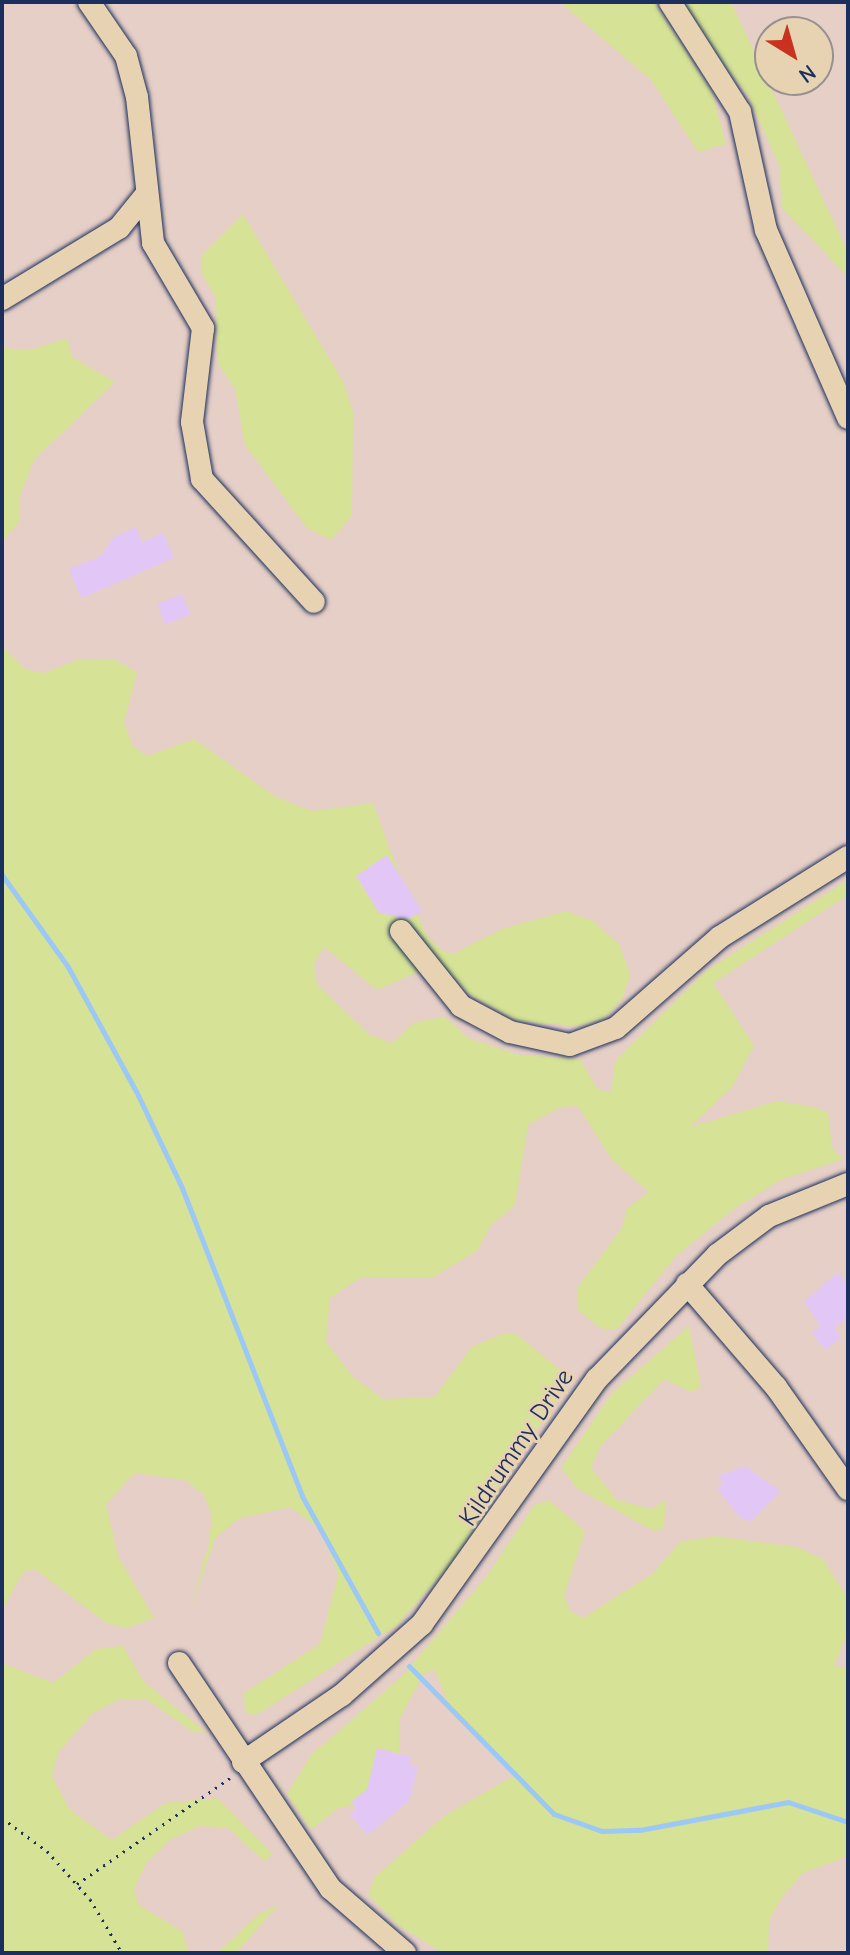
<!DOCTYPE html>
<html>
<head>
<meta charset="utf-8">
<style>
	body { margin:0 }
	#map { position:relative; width:850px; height:1955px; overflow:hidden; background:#e6cfc6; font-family:"Comic Neue",sans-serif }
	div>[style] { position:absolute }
	.green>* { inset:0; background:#d6e295 }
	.stream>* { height:5px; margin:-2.5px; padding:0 2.5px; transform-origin:2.5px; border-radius:2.5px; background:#9cc8f6 }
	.building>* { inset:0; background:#e2c7f6; transform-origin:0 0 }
	.path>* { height:3px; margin-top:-1.5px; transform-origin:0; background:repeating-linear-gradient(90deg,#1b2f5e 0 2px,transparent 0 8px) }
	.roads { filter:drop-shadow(0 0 2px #1b2f5e) drop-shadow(0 0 2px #1b2f5e) }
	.minor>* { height:22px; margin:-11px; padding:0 11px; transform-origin:11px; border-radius:11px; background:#e7d2b1 }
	span { translate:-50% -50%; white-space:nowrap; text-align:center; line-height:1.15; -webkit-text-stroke:6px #e7d2b1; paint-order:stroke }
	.street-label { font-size:26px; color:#1b2f5e }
	.frame { position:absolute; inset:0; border:4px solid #1b2f5e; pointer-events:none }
	.north { position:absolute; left:754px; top:16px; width:80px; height:80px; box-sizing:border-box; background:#e7d2b1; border:2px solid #959190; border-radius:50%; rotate:143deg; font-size:22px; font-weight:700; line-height:32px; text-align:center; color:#1b2f5e }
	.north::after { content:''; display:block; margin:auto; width:28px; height:36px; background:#c8321e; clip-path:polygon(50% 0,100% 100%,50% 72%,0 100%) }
</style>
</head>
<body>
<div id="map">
	<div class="green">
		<div style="clip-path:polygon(560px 2px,654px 2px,712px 92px,726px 144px,698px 152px,651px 80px)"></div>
		<div style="clip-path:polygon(677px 2px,731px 2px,848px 253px,848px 277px,782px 208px,779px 165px,748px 96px)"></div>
		<div style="clip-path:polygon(243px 214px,344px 383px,353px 412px,352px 516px,331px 540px,307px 528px,245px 445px,235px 389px,217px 362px,216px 298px,202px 274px,202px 255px)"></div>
		<div style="clip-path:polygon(67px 338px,72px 357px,115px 382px,34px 460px,19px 498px,20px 521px,2px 542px,2px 348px,30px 350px)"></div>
		<div style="clip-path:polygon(2px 646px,25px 669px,44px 673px,79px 659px,115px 660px,137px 672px,124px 723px,133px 746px,147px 756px,194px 739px,276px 797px,312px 811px,373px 803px,403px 885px,428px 937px,443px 951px,453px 954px,502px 929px,566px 911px,593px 921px,619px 944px,630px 974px,623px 998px,604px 1018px,578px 1026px,517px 1021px,468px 994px,439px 963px,377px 990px,324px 947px,314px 964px,317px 985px,370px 1035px,392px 1043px,415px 1022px,445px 1017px,468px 1038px,520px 1055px,580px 1059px,598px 1090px,611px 1092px,615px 1061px,707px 970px,848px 880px,848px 895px,713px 983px,754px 1046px,732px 1087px,690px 1127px,777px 1101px,815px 1107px,828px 1113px,832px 1148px,843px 1159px,780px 1180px,735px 1208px,675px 1257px,616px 1330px,600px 1328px,578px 1310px,577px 1288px,622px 1228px,627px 1208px,649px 1192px,612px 1160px,578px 1106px,561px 1107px,528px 1125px,515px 1205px,491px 1225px,477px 1251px,433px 1277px,360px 1278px,330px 1298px,326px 1342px,353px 1377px,383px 1399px,434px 1397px,472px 1347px,501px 1334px,516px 1334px,570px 1378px,451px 1564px,396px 1626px,256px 1715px,245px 1713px,244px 1693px,320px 1644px,338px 1575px,322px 1531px,290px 1507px,237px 1519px,215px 1539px,191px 1607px,209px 1542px,212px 1516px,204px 1495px,185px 1480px,135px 1473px,106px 1504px,118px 1556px,154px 1618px,127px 1628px,106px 1623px,36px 1570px,24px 1571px,2px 1610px)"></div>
		<div style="clip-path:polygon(689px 1326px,701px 1387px,691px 1392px,664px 1379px,600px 1447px,591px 1468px,617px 1500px,651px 1509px,666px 1500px,664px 1528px,654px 1531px,578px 1489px,561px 1468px,612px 1393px)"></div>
		<div style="clip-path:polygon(549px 1500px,585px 1531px,564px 1596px,570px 1611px,583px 1618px,653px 1573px,680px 1542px,714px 1536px,796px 1547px,823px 1559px,848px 1599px,848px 1632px,834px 1665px,848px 1669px,848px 1856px,803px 1873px,783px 1896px,769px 1920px,768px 1953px,443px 1953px,396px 1924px,368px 1894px,375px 1877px,444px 1816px,517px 1774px,451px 1711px,435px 1670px,424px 1673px,399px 1720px,399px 1757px,357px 1805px,338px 1808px,311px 1830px,287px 1794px,311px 1755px,401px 1677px,486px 1577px,534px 1505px)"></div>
		<div style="clip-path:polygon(123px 1646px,143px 1681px,207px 1733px,192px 1731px,146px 1699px,118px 1700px,93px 1713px,59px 1751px,52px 1776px,70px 1810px,112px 1840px,165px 1803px,217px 1798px,272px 1853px,265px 1862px,228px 1828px,200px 1826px,171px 1839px,146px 1863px,134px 1890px,139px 1905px,183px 1932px,188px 1953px,2px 1953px,2px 1663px,53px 1683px,96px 1649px)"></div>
		<div style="clip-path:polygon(279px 1904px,236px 1953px,217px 1953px,259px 1914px)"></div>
	</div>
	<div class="stream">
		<div style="left:2px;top:875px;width:113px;rotate:54.3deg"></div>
		<div style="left:68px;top:967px;width:141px;rotate:61.3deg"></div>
		<div style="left:136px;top:1091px;width:107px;rotate:64.6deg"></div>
		<div style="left:182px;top:1188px;width:331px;rotate:68.7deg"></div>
		<div style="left:302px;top:1496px;width:157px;rotate:61deg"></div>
		<div style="left:409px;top:1666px;width:207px;rotate:45.6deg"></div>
		<div style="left:554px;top:1814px;width:51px;rotate:19.5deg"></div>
		<div style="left:602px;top:1831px;width:38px;rotate:-2deg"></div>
		<div style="left:640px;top:1830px;width:151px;rotate:-10.7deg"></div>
		<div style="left:788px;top:1802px;width:63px;rotate:18.4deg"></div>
	</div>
	<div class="building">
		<div style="clip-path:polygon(136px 527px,142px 542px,163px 533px,174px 558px,81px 598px,69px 569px,101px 556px,114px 537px)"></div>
		<div style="left:182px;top:594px;width:22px;height:27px;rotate:68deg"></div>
		<div style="clip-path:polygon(387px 855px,422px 911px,408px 919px,379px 913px,356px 876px)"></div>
		<div style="clip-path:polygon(838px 1272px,848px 1286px,848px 1317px,834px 1328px,841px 1338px,825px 1350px,812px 1332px,821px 1326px,804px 1302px)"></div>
		<div style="clip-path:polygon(745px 1466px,780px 1491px,751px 1521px,740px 1518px,717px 1488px,723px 1483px,718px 1476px)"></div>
		<div style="clip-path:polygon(377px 1748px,411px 1757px,409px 1765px,418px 1767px,409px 1801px,367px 1835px,350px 1814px,357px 1809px,351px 1802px,367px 1789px)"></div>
	</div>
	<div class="path">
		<div style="left:2px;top:1818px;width:56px;rotate:36.3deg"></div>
		<div style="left:47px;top:1851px;width:64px;rotate:48.1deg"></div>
		<div style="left:90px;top:1899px;width:63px;rotate:59.3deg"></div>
		<div style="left:77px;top:1884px;width:186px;rotate:-34.7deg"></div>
	</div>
	<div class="roads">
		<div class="minor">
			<div style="left:89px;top:2px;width:65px;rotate:55.6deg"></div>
			<div style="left:126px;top:56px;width:42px;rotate:75deg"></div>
			<div style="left:137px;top:97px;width:147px;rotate:83.7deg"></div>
			<div style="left:153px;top:243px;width:99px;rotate:59.5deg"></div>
			<div style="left:203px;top:328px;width:95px;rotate:96.7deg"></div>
			<div style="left:192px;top:422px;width:58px;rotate:80deg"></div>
			<div style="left:202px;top:479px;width:166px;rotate:47.7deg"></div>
			<div style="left:670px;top:2px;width:130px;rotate:57.5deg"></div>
			<div style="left:740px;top:112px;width:121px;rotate:77.6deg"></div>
			<div style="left:766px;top:230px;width:205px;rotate:66.4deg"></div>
			<div style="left:2px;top:299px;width:137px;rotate:-31.3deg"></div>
			<div style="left:119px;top:228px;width:40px;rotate:-51deg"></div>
			<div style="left:401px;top:931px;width:96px;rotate:51.3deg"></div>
			<div style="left:461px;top:1006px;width:55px;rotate:28deg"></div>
			<div style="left:510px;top:1032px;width:61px;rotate:12.2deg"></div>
			<div style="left:570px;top:1045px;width:49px;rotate:-20.3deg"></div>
			<div style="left:616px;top:1028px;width:138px;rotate:-41.2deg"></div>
			<div style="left:720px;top:937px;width:151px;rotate:-32deg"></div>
			<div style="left:687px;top:1284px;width:136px;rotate:49.2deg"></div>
			<div style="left:776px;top:1387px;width:125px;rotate:54.8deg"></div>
			<div style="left:179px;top:1663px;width:272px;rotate:56.1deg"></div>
			<div style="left:331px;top:1889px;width:98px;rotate:40.9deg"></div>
			<div style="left:243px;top:1762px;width:120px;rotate:-34.1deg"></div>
			<div style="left:342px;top:1695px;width:107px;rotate:-41.6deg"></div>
			<div style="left:422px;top:1624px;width:301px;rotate:-54.5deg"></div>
			<div style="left:597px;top:1379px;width:173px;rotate:-45.9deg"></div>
			<div style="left:717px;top:1255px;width:65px;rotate:-36.9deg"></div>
			<div style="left:769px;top:1216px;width:85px;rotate:-22.1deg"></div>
		</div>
	</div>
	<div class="street-label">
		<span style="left:517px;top:1448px;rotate:-56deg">Kildrummy Drive</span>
	</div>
	<div class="frame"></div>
	<div class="north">N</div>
</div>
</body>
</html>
